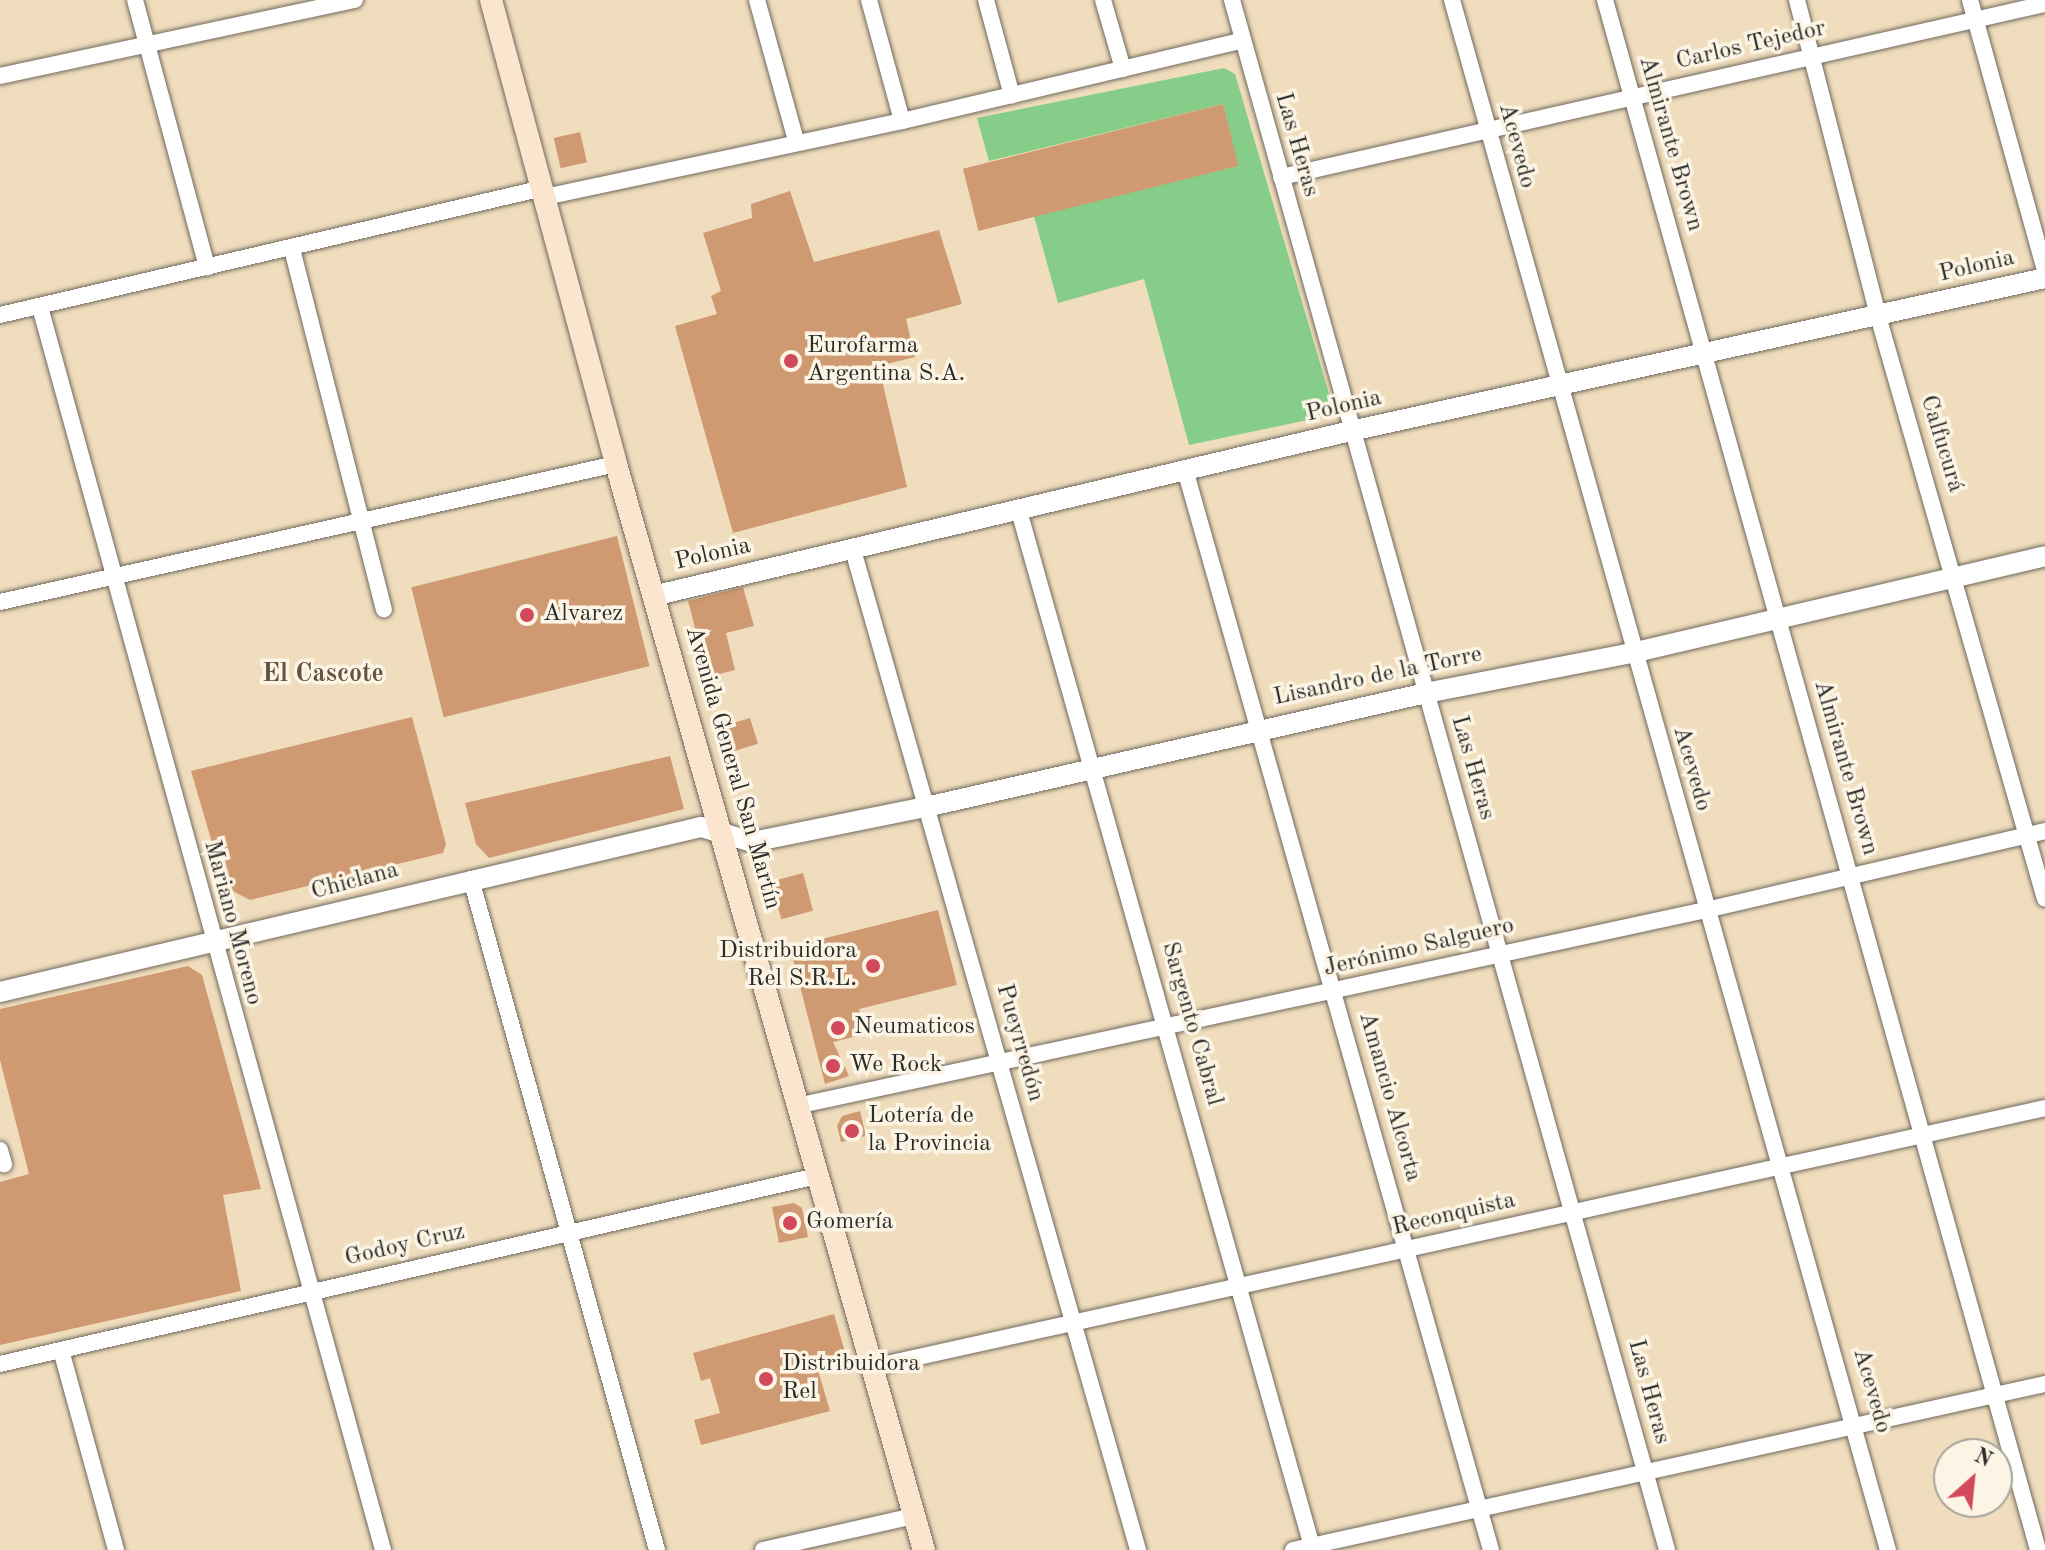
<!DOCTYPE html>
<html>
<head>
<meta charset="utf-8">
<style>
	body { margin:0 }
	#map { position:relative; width:2045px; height:1550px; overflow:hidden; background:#f0ddbd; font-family:"Old Standard TT",serif }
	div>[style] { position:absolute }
	.green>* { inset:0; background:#85cd89 }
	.building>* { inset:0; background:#cf9972; transform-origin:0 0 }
	.roads { filter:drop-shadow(0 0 2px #70695e) drop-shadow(0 0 2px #70695e) }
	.minor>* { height:16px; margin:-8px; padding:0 8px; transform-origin:8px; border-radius:8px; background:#fff }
	.tertiary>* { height:20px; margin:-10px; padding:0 10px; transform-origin:10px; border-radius:10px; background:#fff }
	.secondary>* { height:22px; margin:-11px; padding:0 11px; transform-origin:11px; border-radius:11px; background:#fbe5cf }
	.dots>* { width:22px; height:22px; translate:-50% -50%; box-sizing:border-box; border:4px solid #fcf5e5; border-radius:50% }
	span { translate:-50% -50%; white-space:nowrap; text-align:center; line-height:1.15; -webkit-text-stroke:7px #fcf5e5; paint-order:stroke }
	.street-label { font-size:24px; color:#2b2b2b }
	.poi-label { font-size:24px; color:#2b2b2b }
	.left { translate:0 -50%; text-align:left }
	.right { translate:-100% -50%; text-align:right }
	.neighbourhood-label { font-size:26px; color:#645244; font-weight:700 }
	.north { position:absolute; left:1933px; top:1438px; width:80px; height:80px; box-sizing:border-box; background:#fcf5e5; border:2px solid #a8a49b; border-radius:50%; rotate:27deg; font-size:22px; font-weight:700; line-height:32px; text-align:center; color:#2b2b2b }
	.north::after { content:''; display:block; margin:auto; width:28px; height:36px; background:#d1495b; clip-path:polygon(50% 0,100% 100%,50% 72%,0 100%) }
</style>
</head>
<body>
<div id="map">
	<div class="green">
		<div style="clip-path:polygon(1224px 68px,1235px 74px,1332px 404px,1317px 418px,1189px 445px,1144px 279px,1058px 303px,1034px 216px,1238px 166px,1223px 104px,989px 161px,977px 118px)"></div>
	</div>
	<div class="building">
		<div style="left:1223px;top:104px;width:64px;height:268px;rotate:76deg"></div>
		<div style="left:580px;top:132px;width:31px;height:27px;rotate:77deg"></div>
		<div style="clip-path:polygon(790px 191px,814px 262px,939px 230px,962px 304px,906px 319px,915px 357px,862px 370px,867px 381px,881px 376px,907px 487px,733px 533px,675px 326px,717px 314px,711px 296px,721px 291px,703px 233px,752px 218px,751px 204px)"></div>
		<div style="left:617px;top:536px;width:134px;height:212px;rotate:76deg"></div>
		<div style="clip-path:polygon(743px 587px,754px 626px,726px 633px,735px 670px,708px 677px,688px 601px)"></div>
		<div style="clip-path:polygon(412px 717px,446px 844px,443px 853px,250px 900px,225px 887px,191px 771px)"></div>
		<div style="left:750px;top:718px;width:27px;height:32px;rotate:73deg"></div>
		<div style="clip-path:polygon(670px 756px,684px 809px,489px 858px,476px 844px,465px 803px)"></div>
		<div style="left:803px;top:873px;width:39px;height:33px;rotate:75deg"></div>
		<div style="clip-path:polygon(938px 910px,957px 985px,859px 1009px,866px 1034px,833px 1042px,849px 1076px,825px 1084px,790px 947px)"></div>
		<div style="clip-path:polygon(188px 966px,202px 975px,261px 1189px,223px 1195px,241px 1291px,0 1345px,0 1182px,29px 1174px,0 1060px,0 1009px)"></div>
		<div style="clip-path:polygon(860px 1111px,866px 1136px,841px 1142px,837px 1126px,842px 1116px)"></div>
		<div style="clip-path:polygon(794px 1203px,802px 1208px,808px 1237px,779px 1243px,772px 1207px)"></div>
		<div style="clip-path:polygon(834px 1314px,847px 1359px,817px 1367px,830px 1411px,701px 1445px,694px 1420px,720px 1413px,710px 1378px,701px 1381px,693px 1353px)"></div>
	</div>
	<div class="roads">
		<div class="minor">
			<div style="left:135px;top:0;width:277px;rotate:74.9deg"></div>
			<div style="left:757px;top:0;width:146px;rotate:74.5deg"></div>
			<div style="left:869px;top:0;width:125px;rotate:74.7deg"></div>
			<div style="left:986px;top:0;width:99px;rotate:74.8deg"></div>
			<div style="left:1103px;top:0;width:72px;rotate:73.8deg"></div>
			<div style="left:1232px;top:0;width:1610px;rotate:74.32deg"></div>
			<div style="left:1452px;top:0;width:1610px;rotate:74.29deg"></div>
			<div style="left:1605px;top:0;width:1609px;rotate:74.39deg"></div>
			<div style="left:1797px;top:0;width:326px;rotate:75.6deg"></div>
			<div style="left:1878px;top:316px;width:606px;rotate:74.02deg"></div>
			<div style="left:1970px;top:0;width:281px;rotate:74.5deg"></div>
			<div style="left:0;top:76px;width:363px;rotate:-12.1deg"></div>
			<div style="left:1281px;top:177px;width:783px;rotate:-12.76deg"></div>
			<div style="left:545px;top:197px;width:365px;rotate:-12deg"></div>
			<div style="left:902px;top:121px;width:347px;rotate:-13.3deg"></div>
			<div style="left:292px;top:249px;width:372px;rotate:75.7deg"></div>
			<div style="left:40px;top:307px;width:1289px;rotate:74.57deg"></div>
			<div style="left:0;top:315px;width:558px;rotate:-13.16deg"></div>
			<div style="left:1186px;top:473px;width:1119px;rotate:74.19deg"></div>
			<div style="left:1019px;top:511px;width:1080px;rotate:74.2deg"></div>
			<div style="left:853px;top:550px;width:1040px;rotate:74.09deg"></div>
			<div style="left:0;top:602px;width:631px;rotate:-12.63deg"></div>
			<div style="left:471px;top:879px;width:696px;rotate:74.51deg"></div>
			<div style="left:801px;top:1105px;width:926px;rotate:-12.16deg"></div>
			<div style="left:1706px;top:910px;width:348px;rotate:-13.1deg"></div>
			<div style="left:0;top:1150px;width:15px;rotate:74deg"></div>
			<div style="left:61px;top:1350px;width:207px;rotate:74.6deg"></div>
			<div style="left:0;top:1364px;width:842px;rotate:-12.96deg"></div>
			<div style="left:873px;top:1367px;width:1200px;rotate:-12.46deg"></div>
			<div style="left:763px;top:1550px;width:155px;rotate:-12.7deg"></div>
			<div style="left:1293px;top:1550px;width:770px;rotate:-12.45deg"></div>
		</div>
		<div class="tertiary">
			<div style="left:657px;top:595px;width:713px;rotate:-13.3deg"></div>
			<div style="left:1351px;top:431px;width:711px;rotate:-12.43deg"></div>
			<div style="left:0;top:992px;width:720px;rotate:-13.25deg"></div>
			<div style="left:701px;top:827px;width:53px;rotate:16.4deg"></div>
			<div style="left:752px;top:842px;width:177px;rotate:-11.4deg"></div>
			<div style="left:926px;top:807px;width:513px;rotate:-12.84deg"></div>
			<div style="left:1426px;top:693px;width:210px;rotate:-11deg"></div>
			<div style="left:1632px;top:653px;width:424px;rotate:-13.2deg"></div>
		</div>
		<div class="secondary">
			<div style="left:491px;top:0;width:481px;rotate:74.9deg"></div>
			<div style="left:616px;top:464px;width:1129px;rotate:74.17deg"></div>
		</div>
	</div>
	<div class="dots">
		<div style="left:791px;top:361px;background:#d1495b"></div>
		<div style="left:527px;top:615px;background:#d1495b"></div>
		<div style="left:873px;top:966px;background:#d1495b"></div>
		<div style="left:838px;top:1028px;background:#d1495b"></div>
		<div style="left:833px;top:1066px;background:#d1495b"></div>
		<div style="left:852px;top:1131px;background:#d1495b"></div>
		<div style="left:790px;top:1223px;background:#d1495b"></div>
		<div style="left:766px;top:1379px;background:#d1495b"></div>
	</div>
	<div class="street-label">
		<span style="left:1751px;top:46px;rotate:-13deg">Carlos Tejedor</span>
		<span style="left:1670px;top:144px;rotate:74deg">Almirante Brown</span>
		<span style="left:1296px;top:145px;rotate:74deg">Las Heras</span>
		<span style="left:1516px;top:146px;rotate:75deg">Acevedo</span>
		<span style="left:1977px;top:267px;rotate:-13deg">Polonia</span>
		<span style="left:1344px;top:407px;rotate:-13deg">Polonia</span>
		<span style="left:1941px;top:444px;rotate:73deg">Calfucurá</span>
		<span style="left:713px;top:555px;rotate:-13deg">Polonia</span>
		<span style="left:1378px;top:677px;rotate:-12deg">Lisandro de la Torre</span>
		<span style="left:732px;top:768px;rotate:74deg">Avenida General San Martín</span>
		<span style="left:1472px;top:768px;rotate:74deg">Las Heras</span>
		<span style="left:1845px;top:768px;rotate:74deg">Almirante Brown</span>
		<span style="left:1691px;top:769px;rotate:74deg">Acevedo</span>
		<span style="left:355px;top:882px;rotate:-15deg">Chiclana</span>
		<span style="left:232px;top:923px;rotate:75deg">Mariano Moreno</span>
		<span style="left:1419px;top:948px;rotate:-13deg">Jerónimo Salguero</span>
		<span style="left:1191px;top:1024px;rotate:74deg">Sargento Cabral</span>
		<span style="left:1019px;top:1043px;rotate:74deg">Pueyrredón</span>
		<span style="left:1389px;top:1097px;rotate:74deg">Amancio Alcorta</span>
		<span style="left:1454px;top:1215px;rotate:-13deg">Reconquista</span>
		<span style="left:405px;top:1246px;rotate:-13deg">Godoy Cruz</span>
		<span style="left:1871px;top:1391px;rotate:74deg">Acevedo</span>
		<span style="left:1648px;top:1392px;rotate:75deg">Las Heras</span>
	</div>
	<div class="poi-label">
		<span class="left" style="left:807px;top:361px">Eurofarma<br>Argentina S.A.</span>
		<span class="left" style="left:543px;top:615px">Alvarez</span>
		<span class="right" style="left:857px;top:966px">Distribuidora<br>Rel S.R.L.</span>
		<span class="left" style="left:854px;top:1028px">Neumaticos</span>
		<span class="left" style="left:849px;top:1066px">We Rock</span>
		<span class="left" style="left:868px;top:1131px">Lotería de<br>la Provincia</span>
		<span class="left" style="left:806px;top:1223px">Gomería</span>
		<span class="left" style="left:782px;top:1379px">Distribuidora<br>Rel</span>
	</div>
	<div class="neighbourhood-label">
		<span style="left:323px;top:675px">El Cascote</span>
	</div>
	<div class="north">N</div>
</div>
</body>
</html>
